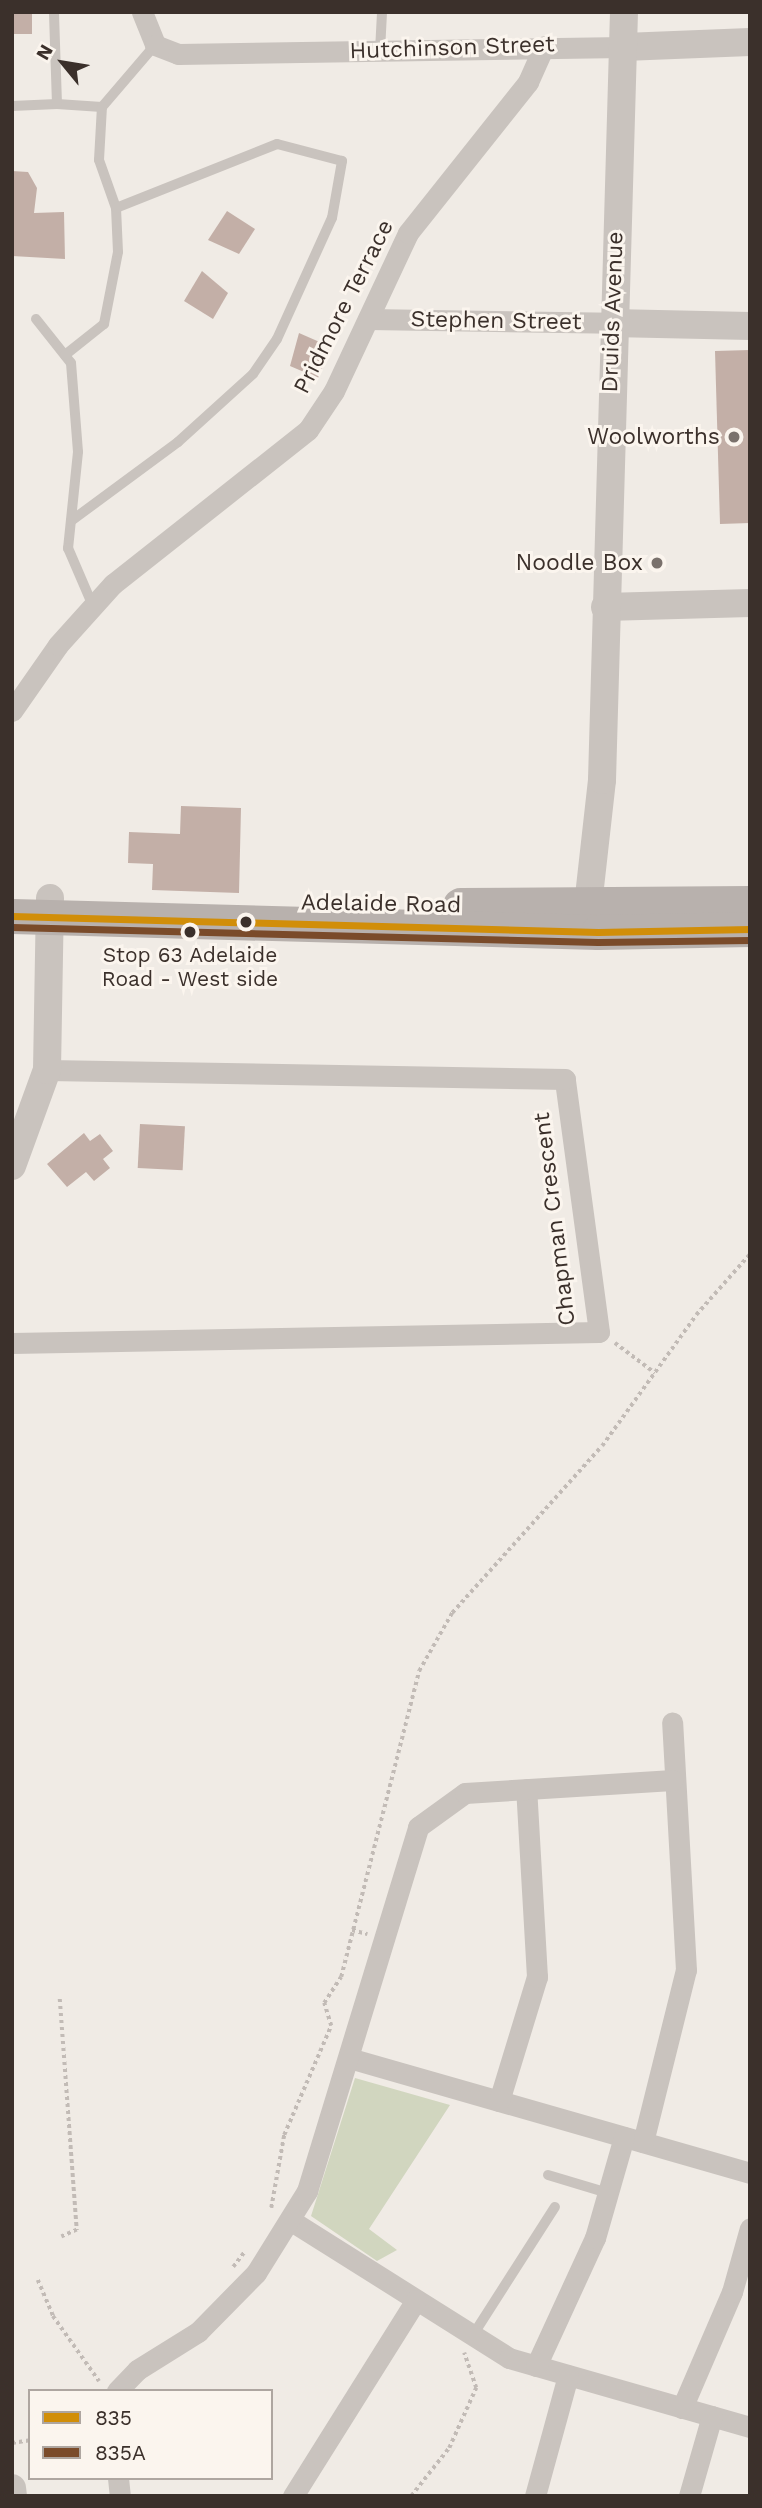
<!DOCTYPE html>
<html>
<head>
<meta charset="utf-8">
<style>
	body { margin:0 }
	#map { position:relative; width:762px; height:2508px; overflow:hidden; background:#f0ebe5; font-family:"Work Sans",sans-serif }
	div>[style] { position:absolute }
	.green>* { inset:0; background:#d1d6bf }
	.building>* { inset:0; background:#c3afa7; transform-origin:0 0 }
	.path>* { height:3.5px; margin-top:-1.75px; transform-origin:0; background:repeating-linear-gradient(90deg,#c2bbb6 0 3.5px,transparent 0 7px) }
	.service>* { height:10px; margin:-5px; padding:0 5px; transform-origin:5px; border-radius:5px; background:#c9c3be }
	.minor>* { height:21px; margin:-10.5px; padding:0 10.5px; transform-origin:10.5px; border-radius:10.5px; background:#c9c3be }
	.tertiary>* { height:28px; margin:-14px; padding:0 14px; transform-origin:14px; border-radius:14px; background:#c9c3be }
	.primary>* { height:35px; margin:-17.5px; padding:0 17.5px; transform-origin:17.5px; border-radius:17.5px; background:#b8b1ad }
	.bus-1>* { height:7px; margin:-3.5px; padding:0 3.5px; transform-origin:3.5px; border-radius:3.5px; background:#d18e09 }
	.bus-2>* { height:7px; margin:-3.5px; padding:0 3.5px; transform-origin:3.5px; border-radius:3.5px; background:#7a4b2a }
	.dots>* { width:19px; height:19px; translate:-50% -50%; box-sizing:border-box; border:4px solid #fbf5ee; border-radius:50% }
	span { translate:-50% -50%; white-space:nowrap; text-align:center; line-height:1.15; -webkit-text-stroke:6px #fbf5ee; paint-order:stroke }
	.bus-label { font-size:21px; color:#3b302b }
	.street-label { font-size:23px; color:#3b302b }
	.poi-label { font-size:23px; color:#3b302b }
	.right { translate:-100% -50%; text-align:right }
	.frame { position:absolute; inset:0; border:14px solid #3b302b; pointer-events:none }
	.legend { position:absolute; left:28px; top:2389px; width:245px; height:91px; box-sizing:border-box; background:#fbf5ee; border:2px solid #aea6a0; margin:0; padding:9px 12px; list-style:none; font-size:21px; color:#3b302b }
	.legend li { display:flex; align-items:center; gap:14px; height:35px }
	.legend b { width:35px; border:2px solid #aea6a0 }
	.north { position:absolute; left:28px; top:28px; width:70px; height:70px; -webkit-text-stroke:5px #fbf5ee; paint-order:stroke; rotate:300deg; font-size:19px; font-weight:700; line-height:28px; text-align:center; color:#3b302b }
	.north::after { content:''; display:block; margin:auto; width:24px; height:32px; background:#3b302b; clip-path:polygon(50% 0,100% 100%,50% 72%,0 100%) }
</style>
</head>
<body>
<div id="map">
	<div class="green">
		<div style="clip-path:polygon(355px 2078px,450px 2105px,369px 2229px,397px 2250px,377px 2261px,311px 2216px)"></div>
	</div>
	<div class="building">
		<div style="left:12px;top:12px;width:20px;height:22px"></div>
		<div style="clip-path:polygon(12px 171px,28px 172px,37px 188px,34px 213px,64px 212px,65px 259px,12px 256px)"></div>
		<div style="clip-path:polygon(227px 211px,255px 229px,239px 254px,208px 240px)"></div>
		<div style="clip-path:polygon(202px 271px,228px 293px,213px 319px,184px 301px)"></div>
		<div style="clip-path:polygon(299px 333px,331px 347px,318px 378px,290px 366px)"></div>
		<div style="clip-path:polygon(750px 350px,750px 523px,720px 524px,715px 351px)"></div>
		<div style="clip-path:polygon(181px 806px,241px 808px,239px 893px,152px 890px,153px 864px,128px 863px,129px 832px,180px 834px)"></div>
		<div style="left:140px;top:1124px;width:45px;height:44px;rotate:3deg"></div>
		<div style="clip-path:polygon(84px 1133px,90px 1141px,100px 1134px,113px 1151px,103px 1159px,110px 1168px,94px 1181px,86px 1172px,67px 1187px,47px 1164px)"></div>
	</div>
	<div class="path">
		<div style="left:615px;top:1343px;width:50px;rotate:36.9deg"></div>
		<div style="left:352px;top:1930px;width:16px;rotate:15deg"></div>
		<div style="left:60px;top:1999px;width:232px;rotate:85.8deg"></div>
		<div style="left:77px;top:2230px;width:17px;rotate:156deg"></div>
		<div style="left:271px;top:2208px;width:74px;rotate:-79.9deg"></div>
		<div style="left:284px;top:2135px;width:119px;rotate:-66.7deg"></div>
		<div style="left:331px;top:2026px;width:24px;rotate:-107deg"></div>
		<div style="left:324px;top:2003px;width:31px;rotate:-57deg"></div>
		<div style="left:341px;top:1977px;width:316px;rotate:-75.7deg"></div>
		<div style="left:419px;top:1671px;width:67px;rotate:-60.4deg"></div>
		<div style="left:452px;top:1613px;width:224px;rotate:-48.1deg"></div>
		<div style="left:602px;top:1446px;width:161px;rotate:-54.3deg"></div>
		<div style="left:696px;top:1315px;width:81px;rotate:-48.5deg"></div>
		<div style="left:233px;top:2267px;width:20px;rotate:-53deg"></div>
		<div style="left:38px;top:2280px;width:39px;rotate:67deg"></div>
		<div style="left:53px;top:2316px;width:80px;rotate:54.7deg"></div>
		<div style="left:12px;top:2443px;width:18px;rotate:-9deg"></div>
		<div style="left:411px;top:2496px;width:61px;rotate:-51.6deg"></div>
		<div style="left:449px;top:2448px;width:66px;rotate:-65.8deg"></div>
		<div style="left:476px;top:2388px;width:37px;rotate:-109deg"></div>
	</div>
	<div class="service">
		<div style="left:380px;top:51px;width:39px;rotate:-87deg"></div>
		<div style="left:57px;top:104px;width:45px;rotate:3.8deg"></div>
		<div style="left:102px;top:107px;width:82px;rotate:-49.5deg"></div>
		<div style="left:12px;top:106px;width:45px;rotate:-2.5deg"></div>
		<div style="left:57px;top:104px;width:92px;rotate:-91.9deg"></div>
		<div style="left:36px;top:319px;width:56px;rotate:51.5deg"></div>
		<div style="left:71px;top:363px;width:89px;rotate:85.5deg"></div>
		<div style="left:78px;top:452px;width:97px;rotate:95.9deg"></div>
		<div style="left:68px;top:548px;width:63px;rotate:66.7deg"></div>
		<div style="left:65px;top:355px;width:50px;rotate:-38.5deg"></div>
		<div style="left:104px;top:324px;width:73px;rotate:-79deg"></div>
		<div style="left:118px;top:252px;width:44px;rotate:-92.6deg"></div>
		<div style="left:116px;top:208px;width:51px;rotate:-109.5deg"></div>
		<div style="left:99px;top:160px;width:53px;rotate:-86.8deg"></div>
		<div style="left:71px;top:521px;width:133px;rotate:-36.4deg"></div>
		<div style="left:178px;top:442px;width:101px;rotate:-42.2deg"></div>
		<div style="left:253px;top:374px;width:42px;rotate:-55.6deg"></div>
		<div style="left:277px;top:339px;width:133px;rotate:-65.6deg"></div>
		<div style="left:332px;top:218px;width:58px;rotate:-80deg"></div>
		<div style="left:342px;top:161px;width:67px;rotate:-165.3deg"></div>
		<div style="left:277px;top:144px;width:173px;rotate:158.3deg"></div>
		<div style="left:548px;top:2175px;width:63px;rotate:16.7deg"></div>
		<div style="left:473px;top:2335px;width:152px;rotate:-57.4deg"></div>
	</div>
	<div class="minor">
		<div style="left:142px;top:12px;width:35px;rotate:68deg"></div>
		<div style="left:155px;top:45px;width:25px;rotate:21deg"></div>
		<div style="left:178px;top:54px;width:446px;rotate:-0.9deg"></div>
		<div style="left:368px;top:319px;width:244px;rotate:0.9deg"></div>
		<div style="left:12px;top:711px;width:80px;rotate:-55.1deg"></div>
		<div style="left:58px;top:645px;width:82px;rotate:-48deg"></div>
		<div style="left:113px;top:584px;width:248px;rotate:-38.3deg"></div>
		<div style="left:308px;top:430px;width:47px;rotate:-56.3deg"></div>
		<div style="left:334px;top:391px;width:174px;rotate:-64.9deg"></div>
		<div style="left:408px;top:233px;width:193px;rotate:-51.5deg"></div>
		<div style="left:528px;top:82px;width:39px;rotate:-66deg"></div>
		<div style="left:12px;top:1343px;width:587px;rotate:-1.07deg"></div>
		<div style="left:599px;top:1332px;width:255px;rotate:-97.7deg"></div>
		<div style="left:565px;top:1079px;width:518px;rotate:-179deg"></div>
		<div style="left:349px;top:2058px;width:417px;rotate:16deg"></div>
		<div style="left:499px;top:2101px;width:130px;rotate:-73deg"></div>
		<div style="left:537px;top:1977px;width:188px;rotate:-93.3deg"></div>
		<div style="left:643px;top:2142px;width:177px;rotate:-76deg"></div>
		<div style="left:686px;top:1970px;width:248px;rotate:-93.2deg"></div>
		<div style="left:290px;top:2220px;width:259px;rotate:32.2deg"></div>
		<div style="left:509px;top:2358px;width:251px;rotate:16deg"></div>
		<div style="left:536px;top:2366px;width:141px;rotate:-65.3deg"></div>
		<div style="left:595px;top:2238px;width:105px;rotate:-74deg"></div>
		<div style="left:117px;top:2391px;width:29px;rotate:-46deg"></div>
		<div style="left:137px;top:2370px;width:72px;rotate:-31.9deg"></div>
		<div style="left:198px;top:2332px;width:83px;rotate:-45.5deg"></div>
		<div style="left:256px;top:2273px;width:97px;rotate:-58.1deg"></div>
		<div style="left:307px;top:2191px;width:381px;rotate:-73deg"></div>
		<div style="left:418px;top:1827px;width:58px;rotate:-35.9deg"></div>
		<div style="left:465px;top:1793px;width:208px;rotate:-3.6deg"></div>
		<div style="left:682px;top:2408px;width:126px;rotate:-66.7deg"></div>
		<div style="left:732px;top:2292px;width:66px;rotate:-74.3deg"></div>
		<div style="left:118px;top:2478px;width:18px;rotate:84deg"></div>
		<div style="left:293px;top:2496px;width:231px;rotate:-57.9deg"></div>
		<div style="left:535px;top:2496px;width:125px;rotate:-74.7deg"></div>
		<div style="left:689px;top:2496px;width:83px;rotate:-74deg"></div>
	</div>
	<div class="tertiary">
		<div style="left:624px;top:47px;width:126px;rotate:-2.3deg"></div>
		<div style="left:612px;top:323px;width:138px;rotate:1.2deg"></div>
		<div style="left:605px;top:607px;width:145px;rotate:-1.6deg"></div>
		<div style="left:595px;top:924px;width:20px;rotate:-110deg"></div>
		<div style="left:588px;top:905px;width:126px;rotate:-83.6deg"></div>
		<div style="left:602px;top:780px;width:768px;rotate:-88.36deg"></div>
		<div style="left:12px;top:1166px;width:102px;rotate:-70deg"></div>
		<div style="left:47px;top:1070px;width:172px;rotate:-89deg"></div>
		<div style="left:12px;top:2488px;width:8px;rotate:83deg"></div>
	</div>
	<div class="primary">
		<div style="left:460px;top:905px;width:290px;rotate:-0.4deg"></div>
		<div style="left:12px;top:916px;width:586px;rotate:1.56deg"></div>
		<div style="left:598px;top:932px;width:152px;rotate:-1.1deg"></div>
	</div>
	<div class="bus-1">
		<div style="left:12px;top:916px;width:586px;rotate:1.56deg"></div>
		<div style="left:598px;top:932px;width:152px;rotate:-1.1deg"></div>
	</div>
	<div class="bus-2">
		<div style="left:12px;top:927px;width:586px;rotate:1.47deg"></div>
		<div style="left:598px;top:942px;width:152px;rotate:-0.8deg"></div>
	</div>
	<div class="dots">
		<div style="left:734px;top:437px;background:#7a716c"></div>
		<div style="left:657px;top:563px;background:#7a716c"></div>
		<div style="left:246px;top:922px;background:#3b302b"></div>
		<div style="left:190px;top:932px;background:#3b302b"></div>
	</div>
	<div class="bus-label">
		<span style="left:190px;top:967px">Stop 63 Adelaide<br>Road - West side</span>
	</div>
	<div class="street-label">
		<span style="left:452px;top:48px;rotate:-2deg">Hutchinson Street</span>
		<span style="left:344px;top:307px;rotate:-63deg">Pridmore Terrace</span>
		<span style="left:613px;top:312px;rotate:-88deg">Druids Avenue</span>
		<span style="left:496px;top:321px;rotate:1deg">Stephen Street</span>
		<span style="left:381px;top:904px;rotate:1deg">Adelaide Road</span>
		<span style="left:555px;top:1219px;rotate:-97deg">Chapman Crescent</span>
	</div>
	<div class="poi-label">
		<span class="right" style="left:720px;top:437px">Woolworths</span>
		<span class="right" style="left:643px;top:563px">Noodle Box</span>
	</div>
	<div class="frame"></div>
	<ul class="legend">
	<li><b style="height:9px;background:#d18e09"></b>835</li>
	<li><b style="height:9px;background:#7a4b2a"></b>835A</li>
	</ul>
	<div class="north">N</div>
</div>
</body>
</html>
